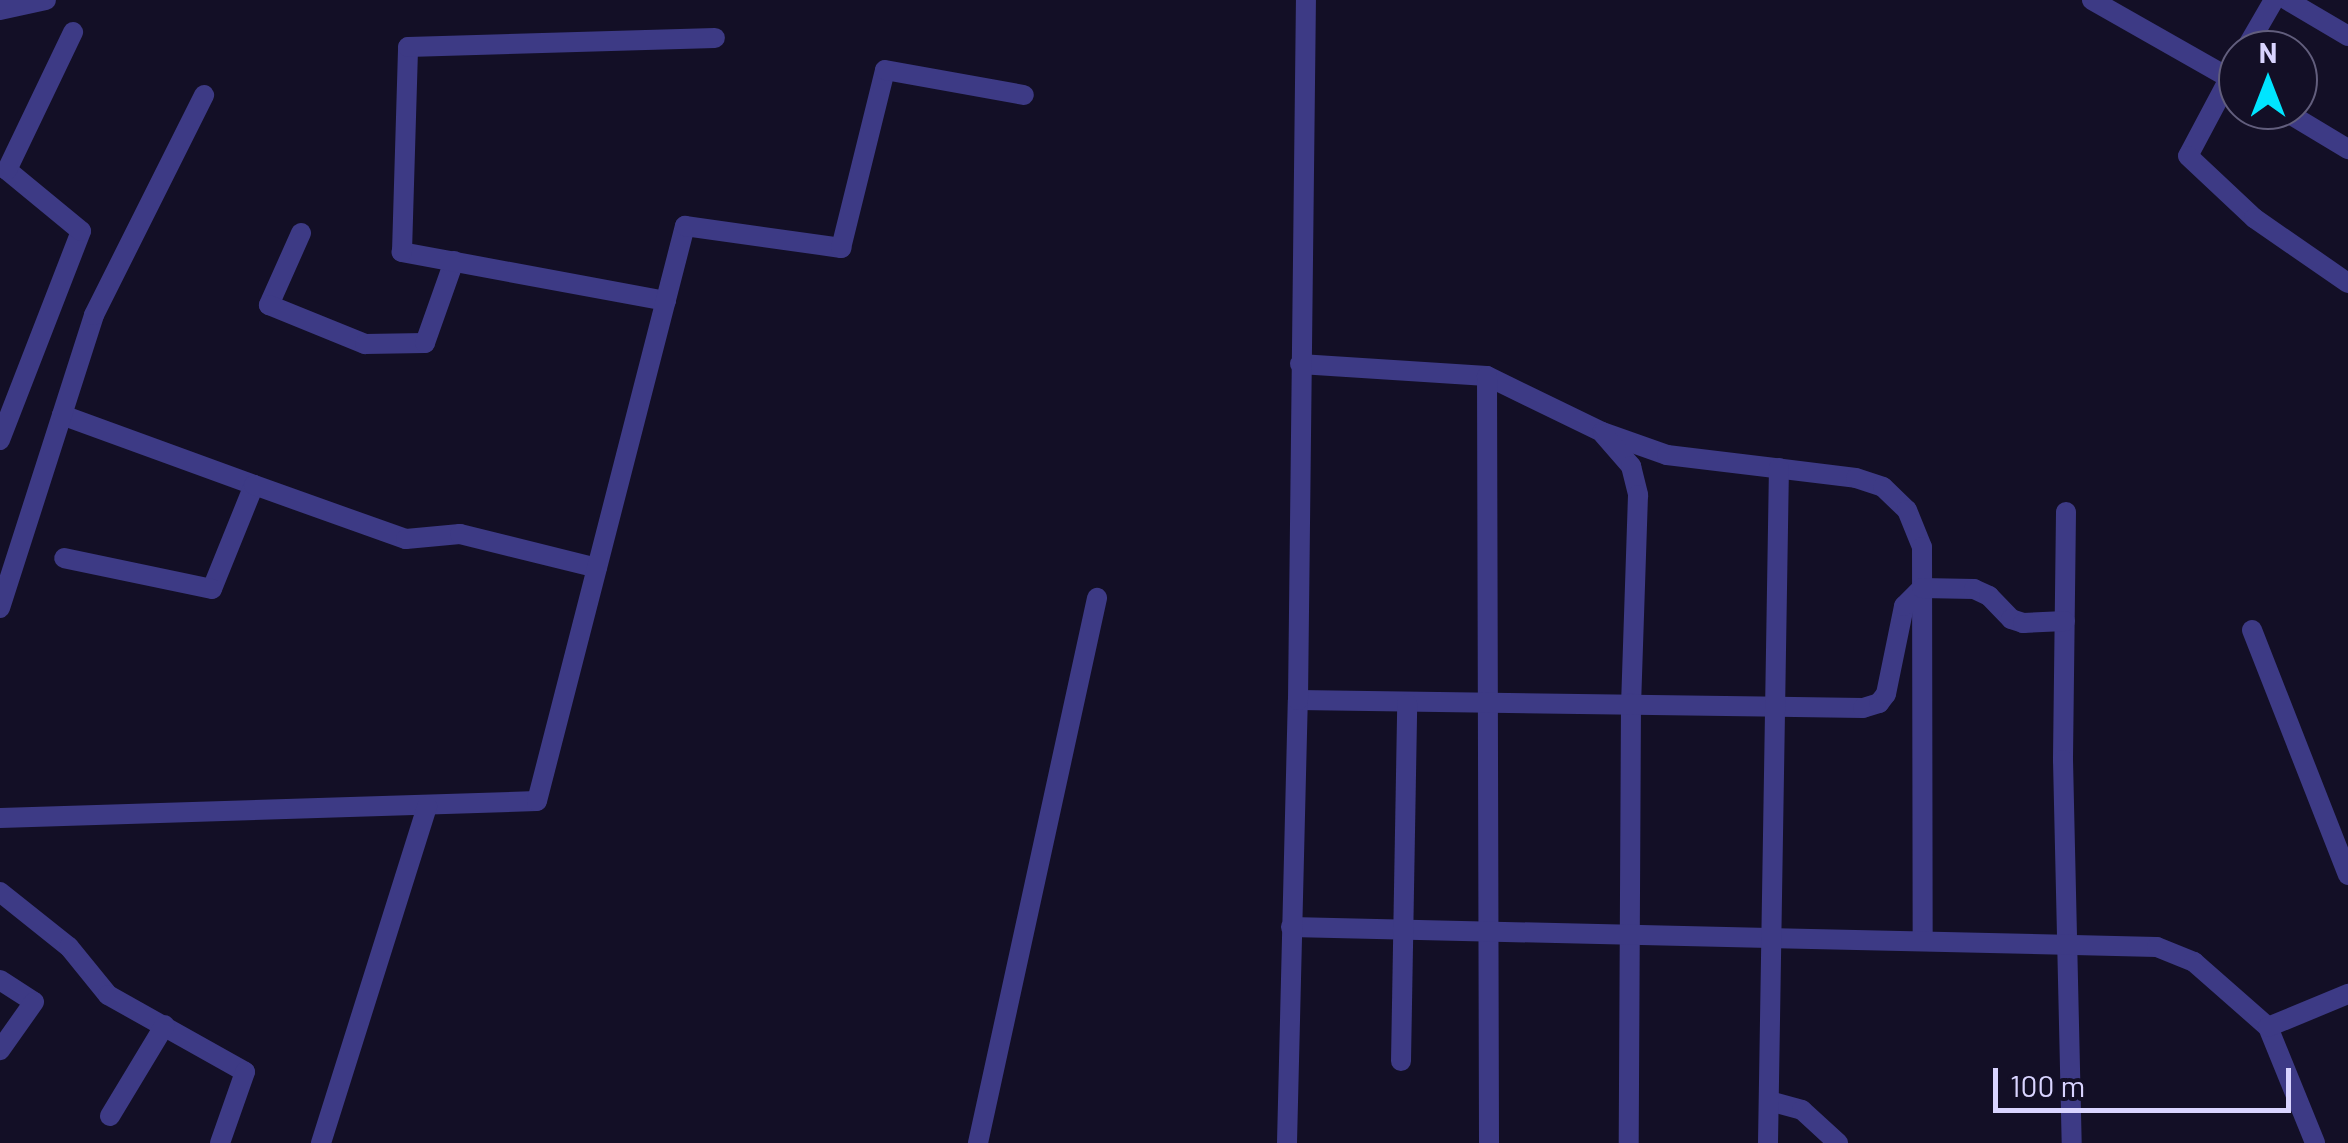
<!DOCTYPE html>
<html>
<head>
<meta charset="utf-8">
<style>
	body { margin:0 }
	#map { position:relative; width:2348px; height:1143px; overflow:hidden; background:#130f26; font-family:Barlow,sans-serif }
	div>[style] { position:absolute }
	.minor>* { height:20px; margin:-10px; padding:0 10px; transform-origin:10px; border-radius:10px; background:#3d3a85 }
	span { translate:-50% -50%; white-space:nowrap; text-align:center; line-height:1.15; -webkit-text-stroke:9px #130f26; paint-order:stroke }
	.north { position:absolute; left:2218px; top:30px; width:100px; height:100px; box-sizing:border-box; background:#130f26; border:2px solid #625e7d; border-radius:50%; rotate:0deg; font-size:28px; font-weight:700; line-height:40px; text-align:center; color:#d9d4ff }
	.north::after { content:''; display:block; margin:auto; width:35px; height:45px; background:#00e5ff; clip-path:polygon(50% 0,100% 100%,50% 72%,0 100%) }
	.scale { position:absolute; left:1993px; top:1068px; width:298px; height:45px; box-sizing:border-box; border:5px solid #d9d4ff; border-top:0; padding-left:12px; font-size:30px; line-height:35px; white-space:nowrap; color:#d9d4ff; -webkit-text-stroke:8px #130f26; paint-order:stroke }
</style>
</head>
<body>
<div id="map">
	<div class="minor">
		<div style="left:2092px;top:0;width:168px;rotate:29.6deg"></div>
		<div style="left:2287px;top:0;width:71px;rotate:30.5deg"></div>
		<div style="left:0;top:10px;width:47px;rotate:-12.3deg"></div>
		<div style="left:2245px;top:50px;width:58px;rotate:-59.9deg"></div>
		<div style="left:2238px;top:62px;width:106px;rotate:118deg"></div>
		<div style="left:2188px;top:156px;width:91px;rotate:43.2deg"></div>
		<div style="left:2254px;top:218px;width:114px;rotate:34.7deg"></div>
		<div style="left:2283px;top:110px;width:76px;rotate:31deg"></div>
		<div style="left:301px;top:233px;width:79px;rotate:114deg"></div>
		<div style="left:269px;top:305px;width:104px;rotate:22.1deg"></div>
		<div style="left:365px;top:344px;width:60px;rotate:-1deg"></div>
		<div style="left:425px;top:343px;width:87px;rotate:-70.5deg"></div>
		<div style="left:666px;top:301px;width:269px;rotate:-169.5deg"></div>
		<div style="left:402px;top:252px;width:205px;rotate:-88.3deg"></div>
		<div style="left:408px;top:47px;width:307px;rotate:-1.7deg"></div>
		<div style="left:1300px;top:364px;width:187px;rotate:3.7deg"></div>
		<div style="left:1487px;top:376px;width:128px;rotate:26deg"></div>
		<div style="left:1602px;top:432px;width:69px;rotate:19.5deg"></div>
		<div style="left:1667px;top:455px;width:190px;rotate:6.9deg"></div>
		<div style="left:1856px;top:478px;width:28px;rotate:18deg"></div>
		<div style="left:1883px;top:487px;width:33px;rotate:44deg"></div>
		<div style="left:1907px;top:510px;width:40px;rotate:68deg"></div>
		<div style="left:1922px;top:547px;width:393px;rotate:89.9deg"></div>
		<div style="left:1487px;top:376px;width:767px;rotate:89.85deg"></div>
		<div style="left:62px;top:415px;width:204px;rotate:20deg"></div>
		<div style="left:254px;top:485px;width:112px;rotate:112deg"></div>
		<div style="left:212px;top:589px;width:151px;rotate:-168.2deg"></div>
		<div style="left:1603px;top:434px;width:43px;rotate:48.8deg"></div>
		<div style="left:1631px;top:466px;width:30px;rotate:76deg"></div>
		<div style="left:1638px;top:495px;width:208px;rotate:91.9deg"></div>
		<div style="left:1631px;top:703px;width:440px;rotate:90.3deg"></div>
		<div style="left:0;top:440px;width:224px;rotate:-68.8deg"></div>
		<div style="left:81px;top:231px;width:96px;rotate:-140.5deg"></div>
		<div style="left:7px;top:170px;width:153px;rotate:-64.4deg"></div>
		<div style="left:254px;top:485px;width:161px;rotate:19.6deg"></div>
		<div style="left:406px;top:539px;width:54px;rotate:-5.3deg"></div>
		<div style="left:460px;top:534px;width:141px;rotate:13.9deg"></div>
		<div style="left:2066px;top:512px;width:248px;rotate:90.7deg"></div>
		<div style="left:2063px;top:760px;width:383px;rotate:88.7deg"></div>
		<div style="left:0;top:608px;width:308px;rotate:-72.2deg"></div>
		<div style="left:94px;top:315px;width:246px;rotate:-63.4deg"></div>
		<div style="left:2252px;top:630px;width:263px;rotate:68.6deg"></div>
		<div style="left:1298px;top:700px;width:565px;rotate:0.81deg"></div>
		<div style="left:1863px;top:708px;width:17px;rotate:-17deg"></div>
		<div style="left:1879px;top:703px;width:11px;rotate:-52deg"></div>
		<div style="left:1886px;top:694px;width:90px;rotate:-78.4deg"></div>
		<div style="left:1904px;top:606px;width:25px;rotate:-45deg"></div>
		<div style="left:1922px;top:588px;width:52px;rotate:1.1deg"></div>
		<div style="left:1974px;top:589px;width:17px;rotate:25deg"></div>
		<div style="left:1989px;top:596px;width:32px;rotate:46deg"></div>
		<div style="left:2011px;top:619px;width:13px;rotate:18deg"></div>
		<div style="left:2023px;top:623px;width:42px;rotate:-2.7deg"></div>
		<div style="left:0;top:818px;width:537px;rotate:-1.81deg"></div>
		<div style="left:537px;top:801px;width:594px;rotate:-75.57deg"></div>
		<div style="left:685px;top:226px;width:158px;rotate:8deg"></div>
		<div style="left:841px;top:248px;width:183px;rotate:-76.1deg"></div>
		<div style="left:885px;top:70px;width:141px;rotate:10.2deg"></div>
		<div style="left:0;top:892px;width:88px;rotate:38.6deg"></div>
		<div style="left:69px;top:947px;width:62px;rotate:50.9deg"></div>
		<div style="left:108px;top:995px;width:157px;rotate:29.3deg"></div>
		<div style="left:245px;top:1072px;width:75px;rotate:109.4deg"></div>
		<div style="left:1291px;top:927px;width:866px;rotate:1.32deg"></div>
		<div style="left:2157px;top:947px;width:40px;rotate:22deg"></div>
		<div style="left:2194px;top:962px;width:98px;rotate:41.3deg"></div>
		<div style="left:2268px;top:1027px;width:125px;rotate:67.9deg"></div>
		<div style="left:0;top:980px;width:40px;rotate:32.9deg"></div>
		<div style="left:34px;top:1002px;width:59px;rotate:125.3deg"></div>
		<div style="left:2268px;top:1027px;width:87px;rotate:-22.4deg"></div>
		<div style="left:1401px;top:1061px;width:357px;rotate:-89deg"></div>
		<div style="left:1769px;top:1101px;width:34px;rotate:15deg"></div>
		<div style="left:1802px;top:1110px;width:49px;rotate:42.5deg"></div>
		<div style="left:110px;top:1116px;width:106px;rotate:-58.9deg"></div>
		<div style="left:321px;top:1143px;width:353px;rotate:-72.5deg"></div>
		<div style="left:978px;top:1143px;width:558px;rotate:-77.68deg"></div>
		<div style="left:1287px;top:1143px;width:443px;rotate:-88.6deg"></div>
		<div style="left:1298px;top:700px;width:700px;rotate:-89.35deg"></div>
		<div style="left:1768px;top:1143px;width:675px;rotate:-89.07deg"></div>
	</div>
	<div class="north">N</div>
	<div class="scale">100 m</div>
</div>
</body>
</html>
